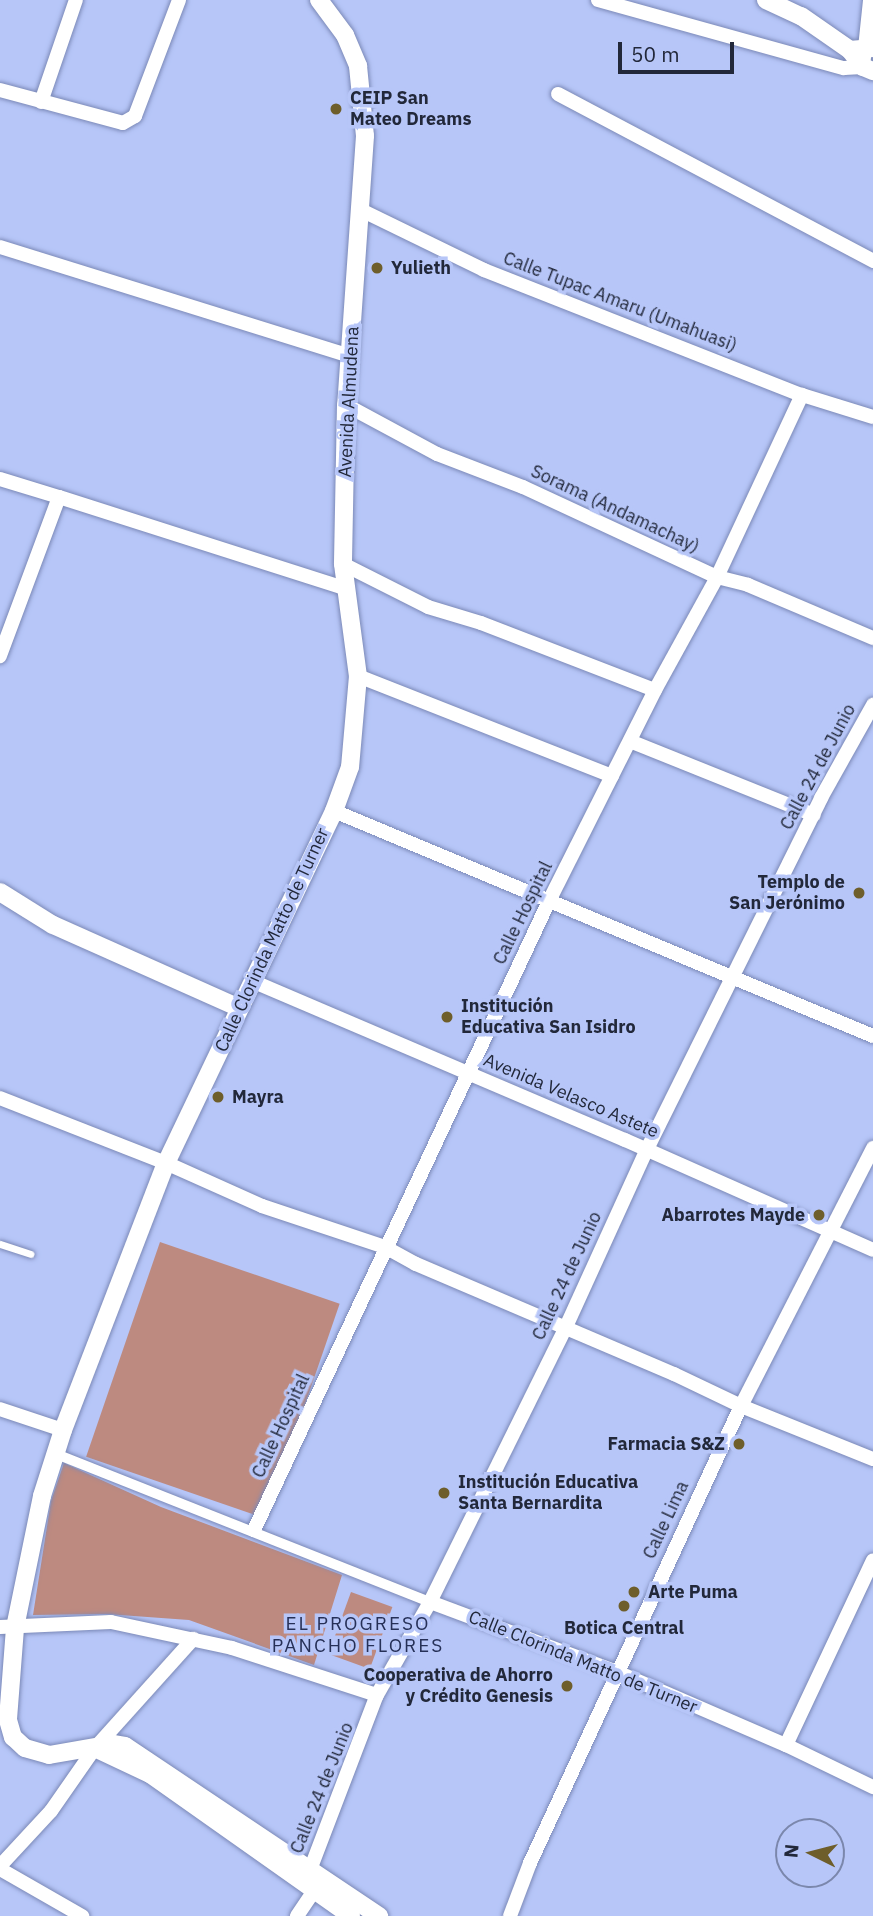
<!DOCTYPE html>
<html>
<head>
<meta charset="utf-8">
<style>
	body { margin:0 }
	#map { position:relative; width:873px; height:1916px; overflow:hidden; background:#b7c6f8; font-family:"IBM Plex Sans",sans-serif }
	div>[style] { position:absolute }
	.green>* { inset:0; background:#bd8a80; transform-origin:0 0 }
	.roads { filter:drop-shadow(0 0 2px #7b89b7) drop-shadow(0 0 2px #7b89b7) }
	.service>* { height:7px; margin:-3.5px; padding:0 3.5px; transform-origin:3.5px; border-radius:3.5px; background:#fff }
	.pedestrian>* { height:10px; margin:-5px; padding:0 5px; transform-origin:5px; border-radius:5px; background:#fff }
	.minor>* { height:14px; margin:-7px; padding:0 7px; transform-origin:7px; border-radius:7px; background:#fff }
	.tertiary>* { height:18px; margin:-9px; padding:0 9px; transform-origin:9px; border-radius:9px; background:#fff }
	.dots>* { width:19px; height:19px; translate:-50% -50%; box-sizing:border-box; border:4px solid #b7c6f8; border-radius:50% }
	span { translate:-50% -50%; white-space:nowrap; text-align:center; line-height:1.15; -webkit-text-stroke:7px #b7c6f8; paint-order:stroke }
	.poi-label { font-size:18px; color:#22283a; font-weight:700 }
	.left { translate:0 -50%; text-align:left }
	.right { translate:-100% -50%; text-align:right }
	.street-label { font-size:18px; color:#22283a }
	.neighbourhood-label { font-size:19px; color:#263057; letter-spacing:2px }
	.north { position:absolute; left:775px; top:1818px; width:70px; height:70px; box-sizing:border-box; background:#b7c6f8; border:2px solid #7b87ac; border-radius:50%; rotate:276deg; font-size:19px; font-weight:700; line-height:28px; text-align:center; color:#22283a }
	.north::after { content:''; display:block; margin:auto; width:24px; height:32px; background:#6e5e2b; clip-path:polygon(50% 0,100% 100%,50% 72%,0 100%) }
	.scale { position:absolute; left:618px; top:42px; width:116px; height:32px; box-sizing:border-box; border:4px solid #22283a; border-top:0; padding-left:9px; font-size:21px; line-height:24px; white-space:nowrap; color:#22283a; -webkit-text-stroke:5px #b7c6f8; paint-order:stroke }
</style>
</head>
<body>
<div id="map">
	<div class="green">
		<div style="left:160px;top:1242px;width:190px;height:227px;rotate:19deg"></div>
		<div style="clip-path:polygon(64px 1463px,161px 1507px,342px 1575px,314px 1665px,189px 1620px,106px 1614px,33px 1615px,51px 1501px)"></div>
		<div style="left:351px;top:1592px;width:44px;height:66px;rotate:20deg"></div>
	</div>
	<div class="roads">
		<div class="service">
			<div style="left:0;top:1244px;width:32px;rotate:18deg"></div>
		</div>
		<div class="pedestrian">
			<div style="left:56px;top:1454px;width:402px;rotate:21.6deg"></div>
		</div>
		<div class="minor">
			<div style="left:598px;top:0;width:255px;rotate:15.5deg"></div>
			<div style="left:844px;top:68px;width:19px;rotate:-3deg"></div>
			<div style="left:863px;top:67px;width:67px;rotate:-84deg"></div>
			<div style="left:0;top:90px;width:127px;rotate:15deg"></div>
			<div style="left:123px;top:123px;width:14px;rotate:-30deg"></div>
			<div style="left:135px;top:116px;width:124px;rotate:-69.2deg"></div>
			<div style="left:558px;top:94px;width:357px;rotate:27.9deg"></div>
			<div style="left:41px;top:102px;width:108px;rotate:-71.1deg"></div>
			<div style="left:359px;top:209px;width:139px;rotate:26deg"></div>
			<div style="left:484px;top:270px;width:342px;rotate:21.5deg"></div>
			<div style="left:802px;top:395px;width:74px;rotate:17.2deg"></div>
			<div style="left:0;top:247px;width:368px;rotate:17.3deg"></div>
			<div style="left:346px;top:405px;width:103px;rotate:28.3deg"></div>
			<div style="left:437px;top:454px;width:92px;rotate:21deg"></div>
			<div style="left:523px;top:487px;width:214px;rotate:24.9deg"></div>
			<div style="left:717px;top:577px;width:32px;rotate:14deg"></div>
			<div style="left:748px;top:585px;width:136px;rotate:23deg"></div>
			<div style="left:0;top:479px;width:62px;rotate:17deg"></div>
			<div style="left:59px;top:497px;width:170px;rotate:110.4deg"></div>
			<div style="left:59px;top:497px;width:302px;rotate:17.7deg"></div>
			<div style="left:343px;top:564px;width:95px;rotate:26.8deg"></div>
			<div style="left:428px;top:607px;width:55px;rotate:16.8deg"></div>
			<div style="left:481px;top:623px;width:186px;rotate:21.1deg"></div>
			<div style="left:358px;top:676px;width:273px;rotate:21.5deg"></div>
			<div style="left:630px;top:741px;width:198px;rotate:21.9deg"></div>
			<div style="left:334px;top:811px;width:584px;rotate:22.66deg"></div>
			<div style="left:252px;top:981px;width:405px;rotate:23.1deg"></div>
			<div style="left:625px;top:1140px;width:271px;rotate:23.9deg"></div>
			<div style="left:0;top:1098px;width:178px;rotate:21.4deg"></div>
			<div style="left:166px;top:1163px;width:105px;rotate:24.1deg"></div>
			<div style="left:262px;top:1206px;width:130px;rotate:18.4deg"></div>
			<div style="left:385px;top:1247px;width:35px;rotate:29deg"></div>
			<div style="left:416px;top:1264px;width:280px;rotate:23.1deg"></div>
			<div style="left:674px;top:1374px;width:74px;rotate:25.5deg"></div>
			<div style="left:741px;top:1406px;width:142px;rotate:21.9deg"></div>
			<div style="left:0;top:1409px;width:66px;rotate:18.4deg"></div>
			<div style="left:254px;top:1530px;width:697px;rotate:-64.87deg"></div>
			<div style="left:550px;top:899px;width:234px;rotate:-63.3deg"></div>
			<div style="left:655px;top:690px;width:129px;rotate:-61.2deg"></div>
			<div style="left:717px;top:577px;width:201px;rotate:-65deg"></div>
			<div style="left:430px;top:1602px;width:200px;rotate:20.5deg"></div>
			<div style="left:617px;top:1672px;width:184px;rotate:23.4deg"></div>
			<div style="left:786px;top:1745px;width:97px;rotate:25.8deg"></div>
			<div style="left:0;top:1627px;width:111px;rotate:-2.6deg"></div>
			<div style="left:111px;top:1622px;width:124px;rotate:12.1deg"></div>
			<div style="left:232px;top:1648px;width:152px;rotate:18deg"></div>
			<div style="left:786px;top:1745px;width:204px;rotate:-64.8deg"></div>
			<div style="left:0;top:1866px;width:75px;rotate:-47.2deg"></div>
			<div style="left:51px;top:1811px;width:77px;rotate:-55.1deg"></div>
			<div style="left:95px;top:1748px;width:147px;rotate:-48deg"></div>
			<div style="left:0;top:1869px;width:95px;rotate:29.8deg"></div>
			<div style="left:310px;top:1870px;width:187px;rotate:-69.1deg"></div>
			<div style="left:377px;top:1695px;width:107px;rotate:-60.3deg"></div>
			<div style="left:430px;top:1602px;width:305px;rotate:-63.7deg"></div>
			<div style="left:565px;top:1329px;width:198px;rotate:-65.5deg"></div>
			<div style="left:647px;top:1149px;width:392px;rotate:-63.6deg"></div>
			<div style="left:821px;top:798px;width:107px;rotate:-60.8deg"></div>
			<div style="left:297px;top:1916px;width:32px;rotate:-56deg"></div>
			<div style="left:510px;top:1916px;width:57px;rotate:-69.3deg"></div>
			<div style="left:530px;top:1863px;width:503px;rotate:-65.22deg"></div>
			<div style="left:741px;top:1406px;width:290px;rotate:-62.9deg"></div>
		</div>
		<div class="tertiary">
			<div style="left:319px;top:0;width:44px;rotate:53.4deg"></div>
			<div style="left:345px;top:35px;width:34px;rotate:67deg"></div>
			<div style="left:358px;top:66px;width:70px;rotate:84.3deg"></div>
			<div style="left:365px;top:136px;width:270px;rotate:94deg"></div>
			<div style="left:346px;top:405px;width:159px;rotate:91.1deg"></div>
			<div style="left:343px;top:564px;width:113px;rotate:82.4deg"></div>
			<div style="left:358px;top:676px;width:91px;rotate:95deg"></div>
			<div style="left:350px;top:767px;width:47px;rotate:110deg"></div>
			<div style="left:334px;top:811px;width:390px;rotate:115.5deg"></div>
			<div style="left:166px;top:1163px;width:286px;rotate:111.1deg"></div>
			<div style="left:63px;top:1430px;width:69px;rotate:107.7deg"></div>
			<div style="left:42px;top:1496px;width:135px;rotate:101.6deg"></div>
			<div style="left:15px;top:1628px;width:92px;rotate:94.4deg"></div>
			<div style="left:8px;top:1720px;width:18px;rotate:74deg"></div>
			<div style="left:13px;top:1737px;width:16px;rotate:43deg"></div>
			<div style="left:25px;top:1748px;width:25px;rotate:16deg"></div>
			<div style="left:49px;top:1755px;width:65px;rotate:-9.8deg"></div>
			<div style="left:113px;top:1744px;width:12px;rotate:9deg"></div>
			<div style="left:125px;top:1746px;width:306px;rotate:33.8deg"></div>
			<div style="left:766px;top:0;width:38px;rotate:25deg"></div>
			<div style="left:801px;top:16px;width:60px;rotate:34.8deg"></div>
			<div style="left:850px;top:50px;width:21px;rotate:53deg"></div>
			<div style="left:863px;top:67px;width:11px;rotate:22deg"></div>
			<div style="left:850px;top:50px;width:23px;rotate:-5deg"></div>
			<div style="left:0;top:892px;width:62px;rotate:31.9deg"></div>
			<div style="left:53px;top:925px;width:204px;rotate:24deg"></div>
			<div style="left:95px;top:1748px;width:61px;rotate:25.3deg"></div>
			<div style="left:150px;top:1774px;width:246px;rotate:35.2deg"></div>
		</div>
	</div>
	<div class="dots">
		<div style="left:336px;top:109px;background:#6e5e2b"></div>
		<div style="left:377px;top:268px;background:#6e5e2b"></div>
		<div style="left:859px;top:893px;background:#6e5e2b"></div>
		<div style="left:447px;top:1017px;background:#6e5e2b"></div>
		<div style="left:218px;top:1097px;background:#6e5e2b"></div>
		<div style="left:819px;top:1215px;background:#6e5e2b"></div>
		<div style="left:739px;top:1444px;background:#6e5e2b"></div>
		<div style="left:444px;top:1493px;background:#6e5e2b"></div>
		<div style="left:634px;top:1592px;background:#6e5e2b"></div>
		<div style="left:624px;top:1606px;background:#6e5e2b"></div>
		<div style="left:567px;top:1686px;background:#6e5e2b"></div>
	</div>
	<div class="poi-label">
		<span class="left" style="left:350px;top:109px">CEIP San<br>Mateo Dreams</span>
		<span class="left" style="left:391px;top:268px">Yulieth</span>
		<span class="right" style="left:845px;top:893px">Templo de<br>San Jerónimo</span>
		<span class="left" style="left:461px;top:1017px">Institución<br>Educativa San Isidro</span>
		<span class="left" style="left:232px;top:1097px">Mayra</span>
		<span class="right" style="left:805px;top:1215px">Abarrotes Mayde</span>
		<span class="right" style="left:725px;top:1444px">Farmacia S&amp;Z</span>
		<span class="left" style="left:458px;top:1493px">Institución Educativa<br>Santa Bernardita</span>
		<span class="left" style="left:648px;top:1592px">Arte Puma</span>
		<span style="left:624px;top:1628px">Botica Central</span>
		<span class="right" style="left:553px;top:1686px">Cooperativa de Ahorro<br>y Crédito Genesis</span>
	</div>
	<div class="street-label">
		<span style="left:620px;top:302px;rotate:21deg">Calle Tupac Amaru (Umahuasi)</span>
		<span style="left:349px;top:402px;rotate:-87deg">Avenida Almudena</span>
		<span style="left:615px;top:509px;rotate:25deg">Sorama (Andamachay)</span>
		<span style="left:818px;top:767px;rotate:-62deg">Calle 24 de Junio</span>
		<span style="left:523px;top:913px;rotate:-64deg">Calle Hospital</span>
		<span style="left:272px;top:940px;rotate:-65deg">Calle Clorinda Matto de Turner</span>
		<span style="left:571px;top:1096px;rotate:23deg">Avenida Velasco Astete</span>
		<span style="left:567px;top:1276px;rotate:-65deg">Calle 24 de Junio</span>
		<span style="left:281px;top:1426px;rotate:-65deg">Calle Hospital</span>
		<span style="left:666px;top:1520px;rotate:-65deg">Calle Lima</span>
		<span style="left:583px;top:1662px;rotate:22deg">Calle Clorinda Matto de Turner</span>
		<span style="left:322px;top:1788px;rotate:-68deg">Calle 24 de Junio</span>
	</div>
	<div class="neighbourhood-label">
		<span style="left:358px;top:1635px">EL PROGRESO<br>PANCHO FLORES</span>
	</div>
	<div class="north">N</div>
	<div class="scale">50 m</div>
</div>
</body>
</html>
